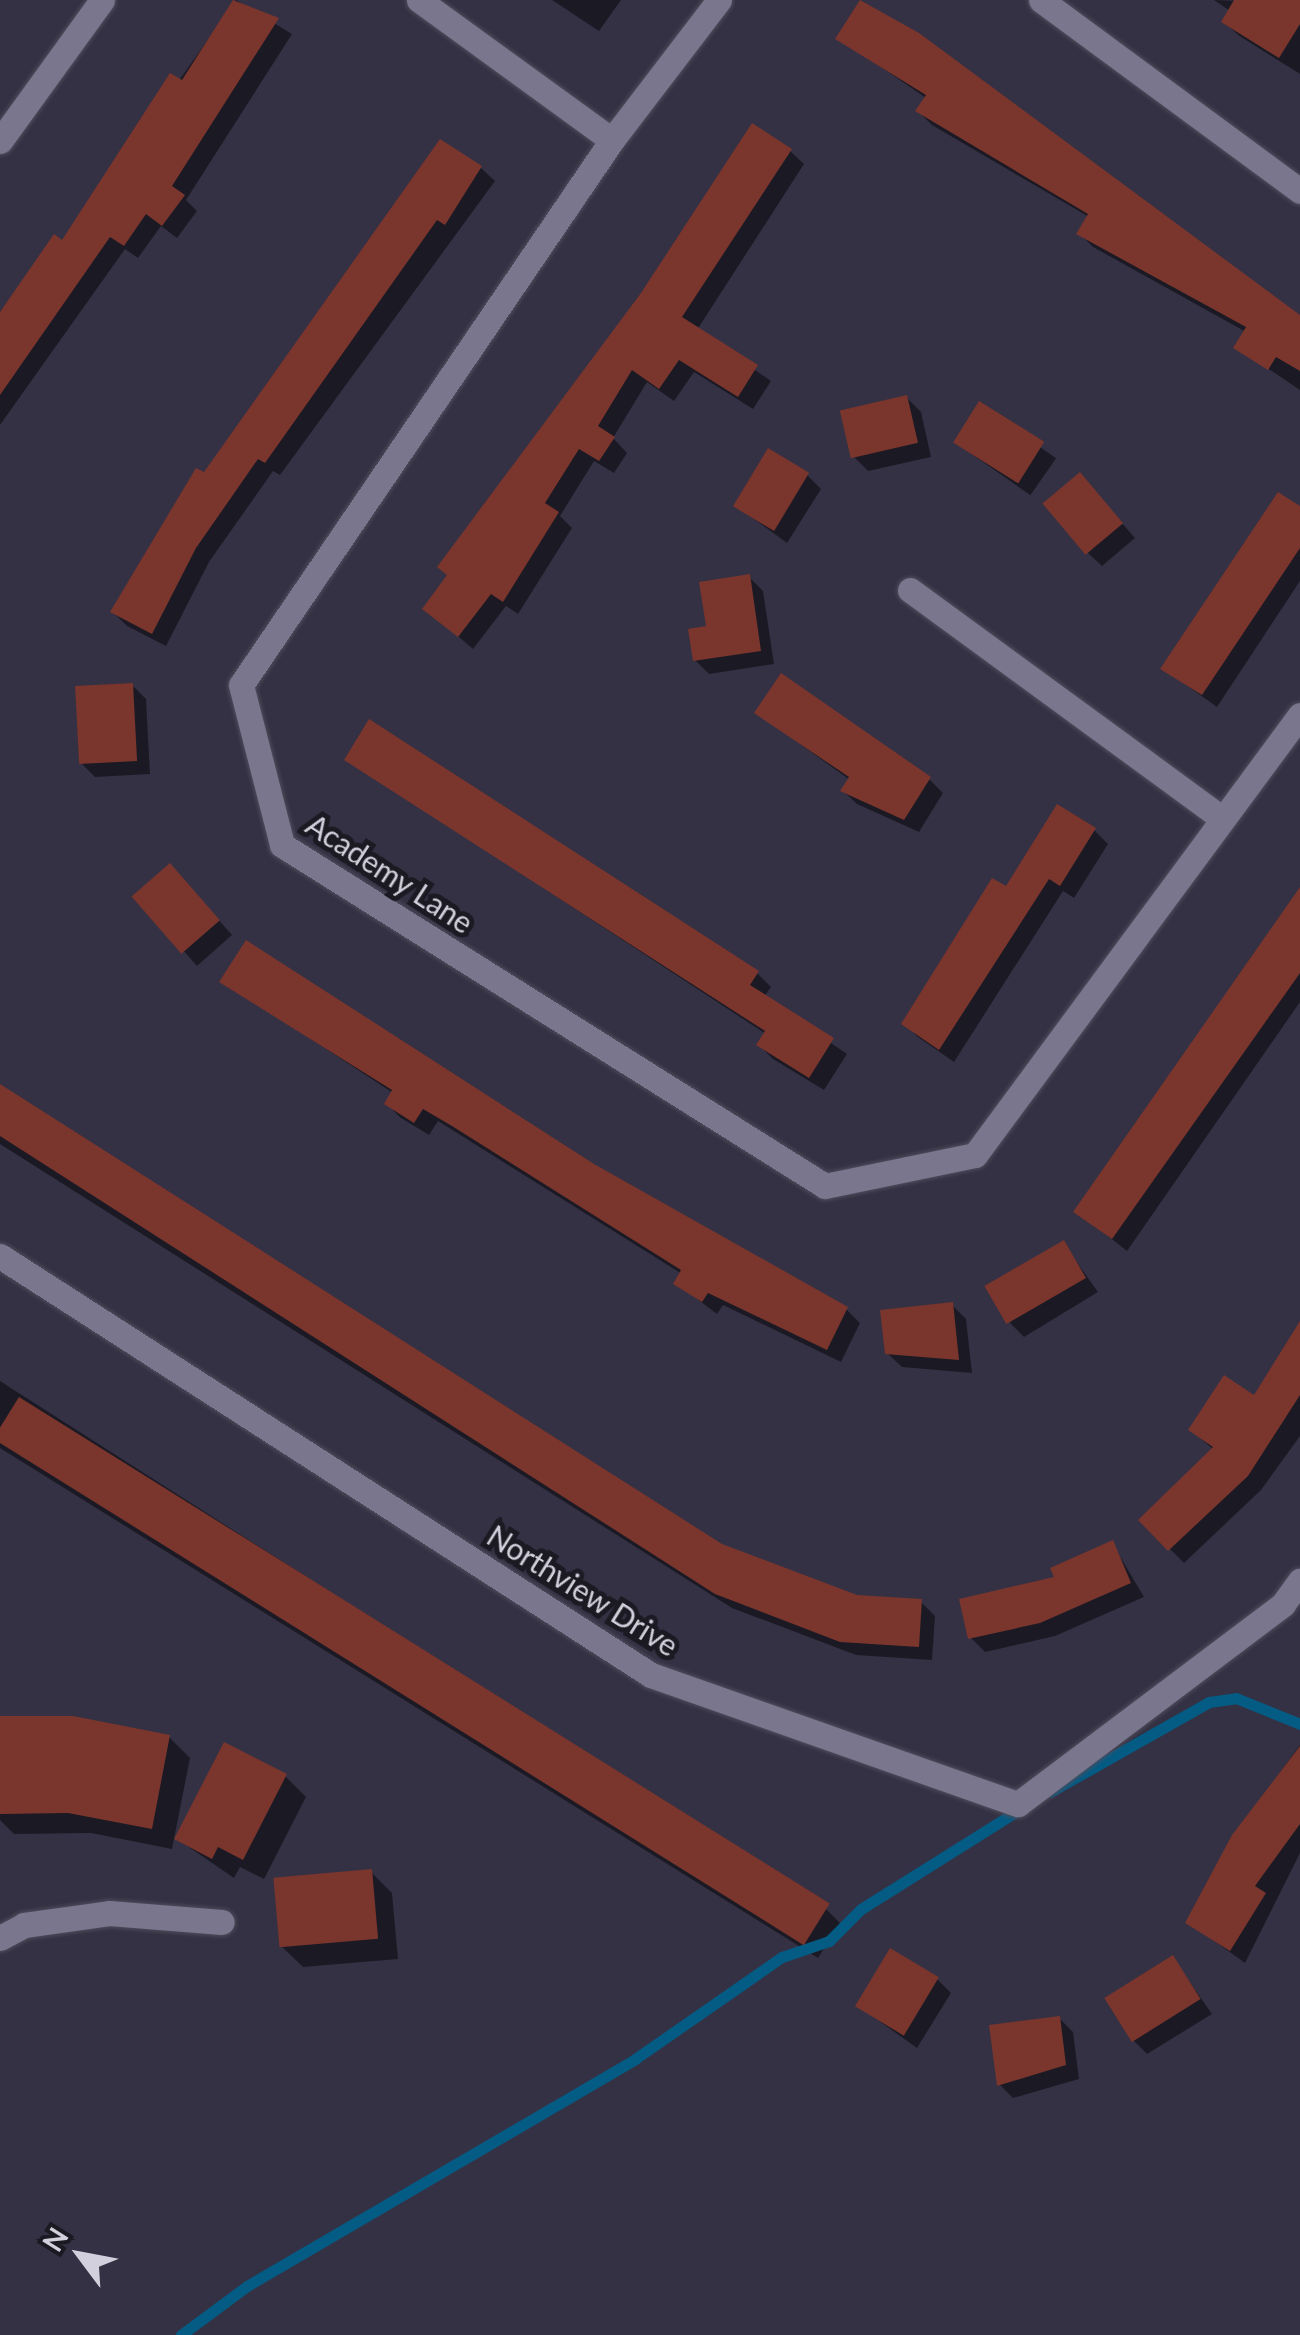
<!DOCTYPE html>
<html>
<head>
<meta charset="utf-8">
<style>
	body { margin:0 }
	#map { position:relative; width:1300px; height:2335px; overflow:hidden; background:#343144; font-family:Lato,sans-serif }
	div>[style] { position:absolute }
	.shadow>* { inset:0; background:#0007; transform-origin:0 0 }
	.stream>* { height:11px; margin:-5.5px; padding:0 5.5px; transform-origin:5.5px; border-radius:5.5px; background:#045c85 }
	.building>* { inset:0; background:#7a352c; transform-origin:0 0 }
	.roads { filter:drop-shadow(0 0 2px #4f4c5c) drop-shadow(0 0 2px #4f4c5c) }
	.minor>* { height:25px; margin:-12.5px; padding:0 12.5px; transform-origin:12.5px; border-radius:12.5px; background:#7a768d }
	span { translate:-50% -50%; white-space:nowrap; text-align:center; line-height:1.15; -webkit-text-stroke:10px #1b1a23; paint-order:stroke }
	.street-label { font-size:30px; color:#d2d0dc }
	.north { position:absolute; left:30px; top:2205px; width:100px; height:100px; -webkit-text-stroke:8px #1b1a23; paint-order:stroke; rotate:302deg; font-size:28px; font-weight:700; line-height:40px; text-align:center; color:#d2d0dc }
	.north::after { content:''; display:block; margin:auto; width:35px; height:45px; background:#d2d0dc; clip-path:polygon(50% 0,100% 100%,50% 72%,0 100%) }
</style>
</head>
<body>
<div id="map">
	<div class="shadow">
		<div style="clip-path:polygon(236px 0,292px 34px,186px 200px,197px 211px,177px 238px,161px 226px,138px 258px,125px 249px,0 425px,0 312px,55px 238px,63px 244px)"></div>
		<div style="clip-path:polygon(552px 0,621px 0,599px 31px)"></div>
		<div style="clip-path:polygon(1214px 0,1300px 3px,1300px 74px,1238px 35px,1224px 21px,1230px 11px)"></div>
		<div style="clip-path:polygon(862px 1px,1300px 320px,1300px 390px,1236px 347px,1246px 332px,1093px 247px,1079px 233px,1089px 217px,932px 125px,918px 111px,926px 98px,839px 38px)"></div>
		<div style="clip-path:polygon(790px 151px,804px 164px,697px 330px,771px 381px,753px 409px,694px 372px,674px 401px,647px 382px,613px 438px,627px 453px,614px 473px,594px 461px,560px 516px,572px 528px,518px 614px,506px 606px,473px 649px,425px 608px)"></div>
		<div style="clip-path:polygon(481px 168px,495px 181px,280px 475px,273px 471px,209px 562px,166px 646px,127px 626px,113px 612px,204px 476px)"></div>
		<div style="clip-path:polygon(907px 398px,921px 412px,931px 457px,868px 471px,854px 457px)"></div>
		<div style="left:980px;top:405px;width:93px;height:45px;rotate:35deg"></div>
		<div style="clip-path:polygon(807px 475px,821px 489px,787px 543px,735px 505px)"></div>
		<div style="clip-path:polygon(1093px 490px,1135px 538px,1102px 566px,1088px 553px)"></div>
		<div style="clip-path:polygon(1300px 509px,1300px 581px,1217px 707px,1164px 669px)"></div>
		<div style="clip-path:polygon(749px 577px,763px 591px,774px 664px,709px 674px,695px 660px)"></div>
		<div style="clip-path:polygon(132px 685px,146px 699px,150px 774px,95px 777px,81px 763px)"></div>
		<div style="clip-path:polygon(757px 713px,929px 779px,943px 793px,919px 832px,857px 804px,843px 791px,850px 780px)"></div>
		<div style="clip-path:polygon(347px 759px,757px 973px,771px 987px,764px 997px,847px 1054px,824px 1090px,773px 1059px,759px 1045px,766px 1034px)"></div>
		<div style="clip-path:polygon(1094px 830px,1108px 844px,1074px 898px,1063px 891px,954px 1062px,918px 1037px,904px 1023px,1007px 890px)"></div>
		<div style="clip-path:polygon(184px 881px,232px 935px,197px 966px,136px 897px)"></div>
		<div style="clip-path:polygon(1300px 924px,1300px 1002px,1127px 1251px,1076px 1211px)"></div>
		<div style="clip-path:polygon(223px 981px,593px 1166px,846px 1309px,860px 1323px,841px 1362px,723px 1305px,717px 1314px,676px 1283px,682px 1274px,438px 1121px,429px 1135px,401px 1118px,387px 1104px,393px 1093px)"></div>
		<div style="clip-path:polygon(0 1087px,721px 1546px,857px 1598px,921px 1602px,935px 1616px,932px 1660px,856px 1655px,732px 1608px,0 1144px)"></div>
		<div style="clip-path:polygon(1063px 1243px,1098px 1292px,1024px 1337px,1010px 1323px)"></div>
		<div style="clip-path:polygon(952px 1305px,966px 1319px,972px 1373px,902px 1367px,887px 1353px)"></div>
		<div style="clip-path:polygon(1300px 1325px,1300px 1436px,1261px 1490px,1184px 1563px,1141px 1520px,1214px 1450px,1191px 1430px,1255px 1398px)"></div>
		<div style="clip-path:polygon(0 1381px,826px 1909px,840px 1923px,818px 1958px,0 1448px)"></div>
		<div style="clip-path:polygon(1112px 1543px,1144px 1597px,1055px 1636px,985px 1652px,971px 1638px)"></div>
		<div style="clip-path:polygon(0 1719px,169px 1737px,190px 1758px,172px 1849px,91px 1833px,14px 1834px,0 1820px)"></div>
		<div style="clip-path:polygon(1300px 1745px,1300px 1853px,1245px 1963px,1188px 1922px,1234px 1836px)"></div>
		<div style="clip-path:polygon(285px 1776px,306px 1797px,264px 1879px,240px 1867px,234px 1878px,177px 1839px)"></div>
		<div style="clip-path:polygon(371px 1872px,392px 1893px,398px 1959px,303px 1967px,281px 1946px)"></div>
		<div style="clip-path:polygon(1173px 1958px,1212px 2014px,1147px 2054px,1133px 2040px)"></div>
		<div style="clip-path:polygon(937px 1979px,951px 1993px,917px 2048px,858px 2006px)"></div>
		<div style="clip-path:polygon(1059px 2018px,1073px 2032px,1079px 2079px,1013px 2098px,999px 2084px)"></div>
	</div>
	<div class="stream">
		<div style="left:1050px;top:1792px;width:183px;rotate:-29.5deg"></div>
		<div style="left:1209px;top:1702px;width:27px;rotate:-8deg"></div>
		<div style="left:1236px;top:1698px;width:69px;rotate:22.1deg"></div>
		<div style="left:181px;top:2335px;width:82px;rotate:-36.6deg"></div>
		<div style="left:247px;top:2286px;width:450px;rotate:-30.3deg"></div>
		<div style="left:635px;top:2059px;width:179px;rotate:-34.8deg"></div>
		<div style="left:782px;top:1957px;width:50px;rotate:-18.8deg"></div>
		<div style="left:829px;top:1941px;width:45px;rotate:-45deg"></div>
		<div style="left:861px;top:1909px;width:194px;rotate:-32.1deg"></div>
	</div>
	<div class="building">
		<div style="clip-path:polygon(233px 0,279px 18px,172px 186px,185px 195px,162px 226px,146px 214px,124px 246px,110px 237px,0 395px,0 312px,54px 234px,62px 240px,170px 73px,182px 80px)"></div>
		<div style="clip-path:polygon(860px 0,919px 33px,1300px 315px,1300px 371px,1276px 357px,1268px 370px,1233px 348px,1246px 327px,1076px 234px,1088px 214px,915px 111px,926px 95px,835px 39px)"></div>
		<div style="clip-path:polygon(1234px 0,1300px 0,1300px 24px,1279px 58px,1221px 22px)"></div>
		<div style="clip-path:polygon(752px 123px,792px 149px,682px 317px,758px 365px,738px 397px,679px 360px,659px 389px,632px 370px,598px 426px,615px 437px,599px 461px,579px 449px,545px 503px,559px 512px,503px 602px,491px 594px,458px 637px,422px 609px,447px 575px,437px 567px,641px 293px)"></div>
		<div style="clip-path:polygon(440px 139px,482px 166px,445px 225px,437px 220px,265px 463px,258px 459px,196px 548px,152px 634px,110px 612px,196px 468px,204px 472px)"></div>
		<div style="left:907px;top:395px;width:49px;height:69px;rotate:77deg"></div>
		<div style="left:979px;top:401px;width:77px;height:49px;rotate:32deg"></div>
		<div style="left:768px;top:448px;width:48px;height:68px;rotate:31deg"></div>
		<div style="left:1080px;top:472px;width:67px;height:49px;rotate:50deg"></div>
		<div style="clip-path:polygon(1278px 492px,1300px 506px,1300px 548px,1202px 695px,1160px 669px)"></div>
		<div style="clip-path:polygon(750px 574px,761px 651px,693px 661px,688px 629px,706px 626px,699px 582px)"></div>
		<div style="clip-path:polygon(781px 673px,931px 777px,904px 820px,840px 791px,849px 777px,754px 713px)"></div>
		<div style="left:133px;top:683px;width:78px;height:58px;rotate:87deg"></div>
		<div style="clip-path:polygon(369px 719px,759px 971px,750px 985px,834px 1038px,809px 1078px,756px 1045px,765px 1031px,344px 760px)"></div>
		<div style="clip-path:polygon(1057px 804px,1096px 828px,1060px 886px,1049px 879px,939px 1050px,901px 1024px,992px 878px,1006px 886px)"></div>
		<div style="left:170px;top:863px;width:76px;height:51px;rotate:49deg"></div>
		<div style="clip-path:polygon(1300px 887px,1300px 973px,1112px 1239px,1073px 1212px)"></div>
		<div style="clip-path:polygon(246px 940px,594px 1164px,848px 1307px,827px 1350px,708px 1293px,702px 1302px,673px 1284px,681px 1270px,452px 1126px,423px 1109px,414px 1123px,384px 1104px,392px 1090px,219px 982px)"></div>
		<div style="clip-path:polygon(0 1084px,722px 1544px,857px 1595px,922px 1599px,919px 1647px,840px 1642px,715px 1594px,0 1136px)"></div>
		<div style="left:1064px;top:1240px;width:44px;height:92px;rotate:60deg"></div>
		<div style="clip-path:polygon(953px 1302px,959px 1360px,885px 1354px,880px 1310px)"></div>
		<div style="clip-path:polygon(1300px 1321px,1300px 1395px,1248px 1476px,1168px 1551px,1138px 1520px,1213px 1447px,1188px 1430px,1224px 1375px,1254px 1395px)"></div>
		<div style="left:19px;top:1397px;width:956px;height:49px;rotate:32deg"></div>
		<div style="clip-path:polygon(1113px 1540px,1131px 1583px,1040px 1623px,968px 1639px,959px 1599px,1054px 1577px,1050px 1568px)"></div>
		<div style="clip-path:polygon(0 1716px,73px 1716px,170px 1735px,152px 1829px,68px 1813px,0 1814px)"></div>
		<div style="clip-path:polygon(224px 1742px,287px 1774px,243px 1860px,218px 1847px,212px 1859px,174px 1839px)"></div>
		<div style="clip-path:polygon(1300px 1746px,1300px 1824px,1255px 1886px,1266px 1893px,1230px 1951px,1185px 1923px,1232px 1835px)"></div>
		<div style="left:372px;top:1869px;width:70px;height:99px;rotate:85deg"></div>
		<div style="left:890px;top:1948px;width:57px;height:68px;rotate:31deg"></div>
		<div style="left:1173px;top:1955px;width:52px;height:81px;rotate:58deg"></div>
		<div style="clip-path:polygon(1060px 2016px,1066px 2065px,997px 2086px,989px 2025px)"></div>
	</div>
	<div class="roads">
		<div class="minor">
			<div style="left:419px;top:0;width:238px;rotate:36deg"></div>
			<div style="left:719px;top:0;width:176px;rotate:127.4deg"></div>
			<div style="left:612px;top:140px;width:659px;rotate:124.24deg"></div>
			<div style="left:241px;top:685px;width:165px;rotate:75.6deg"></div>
			<div style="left:282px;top:845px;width:641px;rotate:32.13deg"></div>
			<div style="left:825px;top:1186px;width:153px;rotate:-11.7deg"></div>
			<div style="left:975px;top:1155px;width:547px;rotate:-53.55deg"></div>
			<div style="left:1041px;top:0;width:322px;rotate:36.4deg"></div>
			<div style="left:0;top:141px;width:174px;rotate:-54.1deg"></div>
			<div style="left:910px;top:590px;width:386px;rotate:36.2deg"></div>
			<div style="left:0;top:1256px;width:774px;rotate:32.77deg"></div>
			<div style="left:651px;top:1675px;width:389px;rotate:19.4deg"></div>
			<div style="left:1018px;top:1804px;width:332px;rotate:-37deg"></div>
			<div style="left:1283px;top:1604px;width:29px;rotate:-54deg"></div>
			<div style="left:0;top:1938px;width:27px;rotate:-28deg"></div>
			<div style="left:24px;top:1925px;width:86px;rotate:-8deg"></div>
			<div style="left:109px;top:1913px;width:113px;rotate:4.6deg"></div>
		</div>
	</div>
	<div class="street-label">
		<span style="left:390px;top:873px;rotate:33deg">Academy Lane</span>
		<span style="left:583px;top:1590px;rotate:32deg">Northview Drive</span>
	</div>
	<div class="north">N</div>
</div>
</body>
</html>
